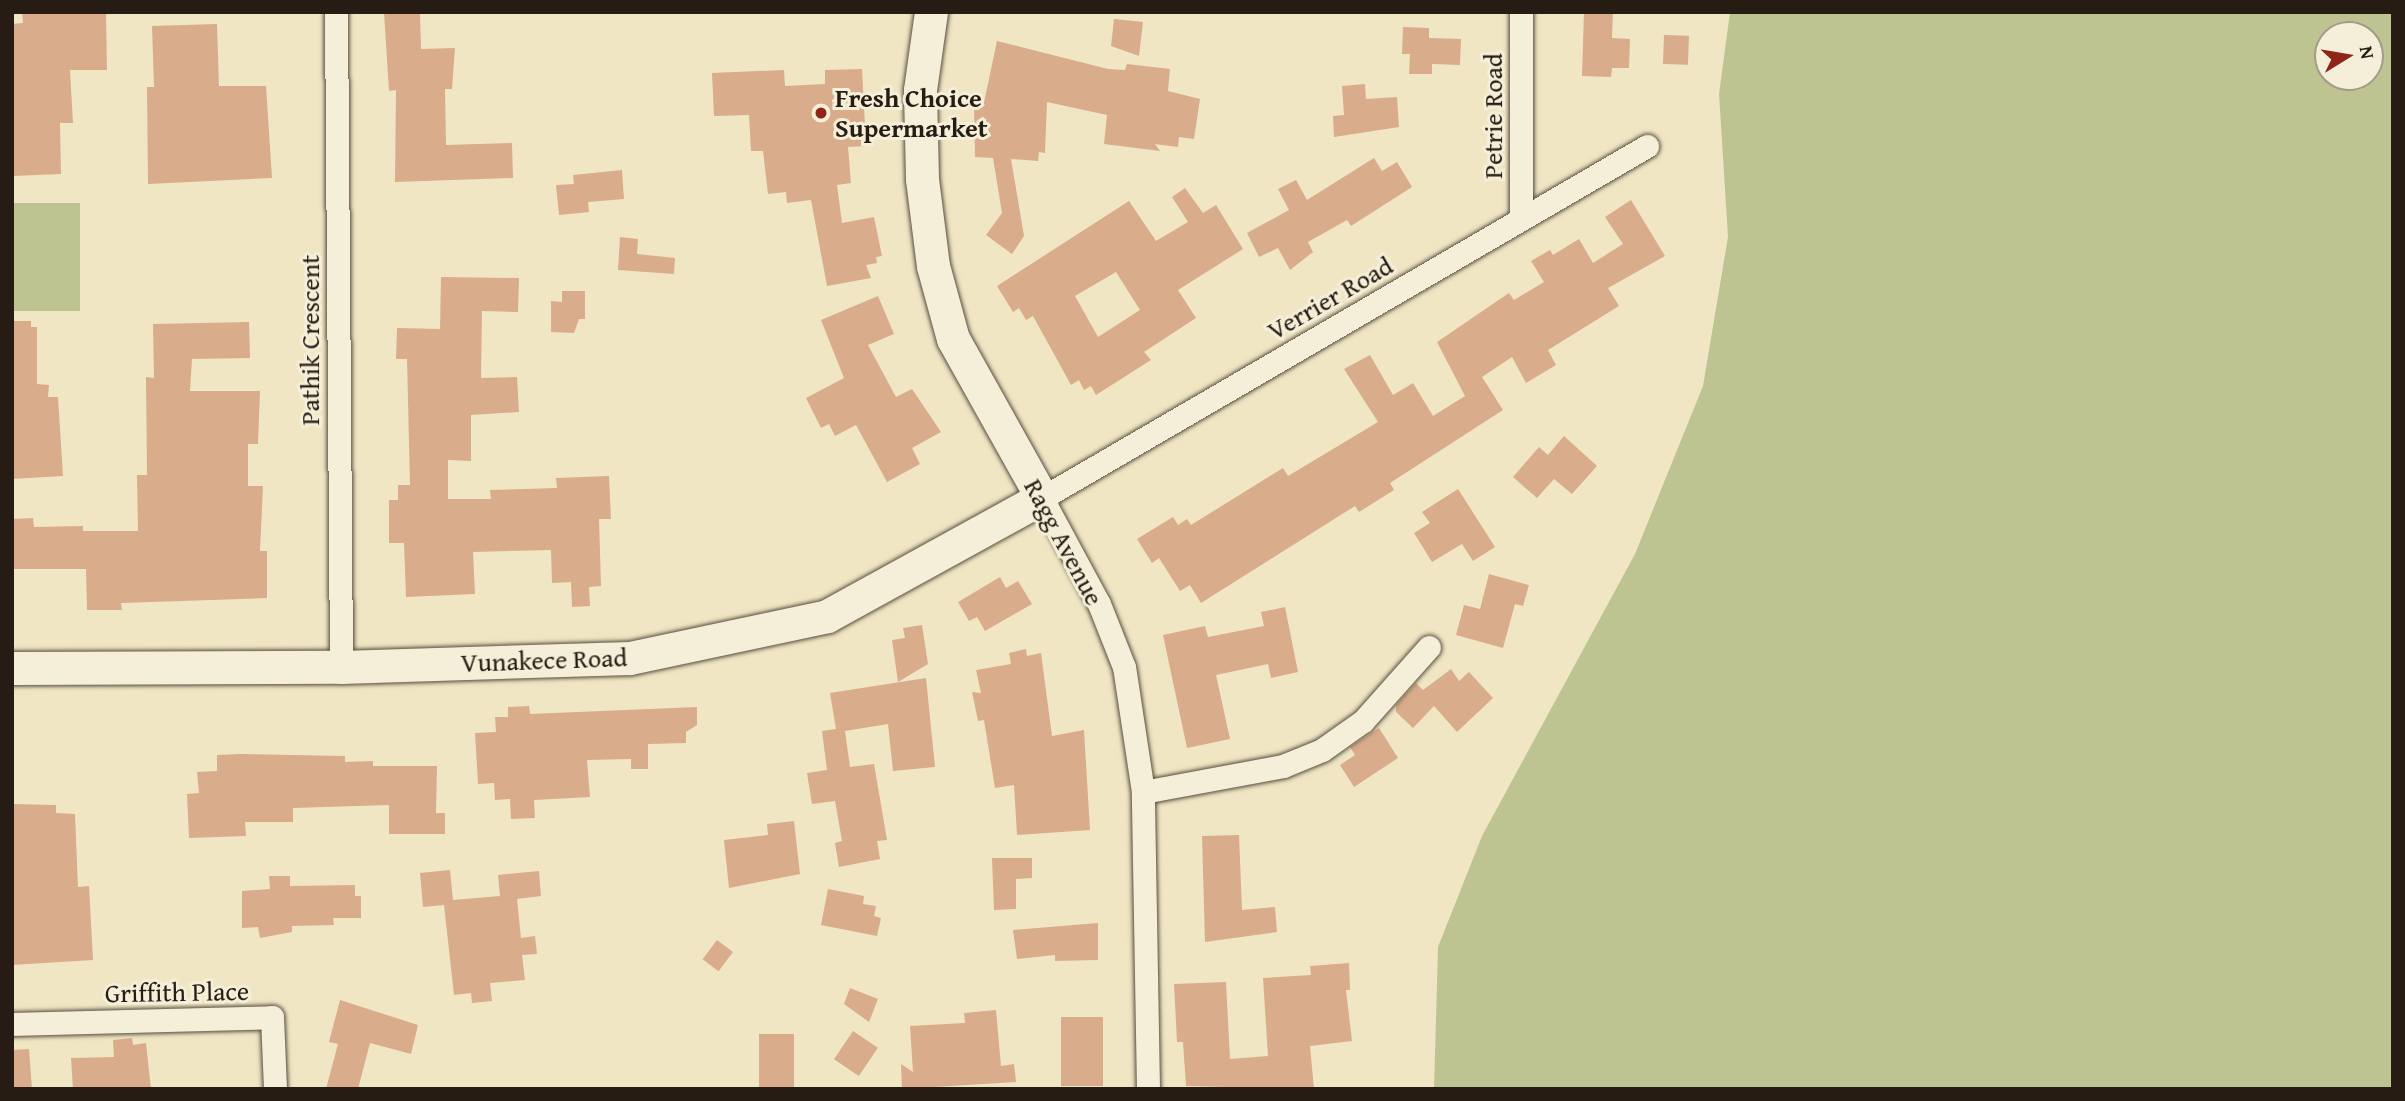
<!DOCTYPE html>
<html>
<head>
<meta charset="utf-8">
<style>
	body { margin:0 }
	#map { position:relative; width:2405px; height:1101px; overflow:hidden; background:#f0e6c4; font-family:"Gentium Book Plus",serif }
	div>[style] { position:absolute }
	.green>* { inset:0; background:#bec491; transform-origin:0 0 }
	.building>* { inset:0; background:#d9ac8b; transform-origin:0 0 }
	.roads { filter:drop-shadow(0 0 2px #594e3f) drop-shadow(0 0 2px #594e3f) }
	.minor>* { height:23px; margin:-11.5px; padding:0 11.5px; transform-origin:11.5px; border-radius:11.5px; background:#f5efd9 }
	.secondary>* { height:33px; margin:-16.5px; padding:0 16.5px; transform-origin:16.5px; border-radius:16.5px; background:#f5efd9 }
	.dots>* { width:19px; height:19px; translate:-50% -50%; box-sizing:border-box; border:4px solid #f5efd9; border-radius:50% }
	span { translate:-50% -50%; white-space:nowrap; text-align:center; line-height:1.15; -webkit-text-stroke:6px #f5efd9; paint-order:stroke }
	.poi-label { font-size:26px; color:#271c13; font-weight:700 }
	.left { translate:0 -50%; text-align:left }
	.street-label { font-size:26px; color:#271c13 }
	.frame { position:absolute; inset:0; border:14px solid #271c13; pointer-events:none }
	.north { position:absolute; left:2314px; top:21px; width:70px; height:70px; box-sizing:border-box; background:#f5efd9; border:2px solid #a39b8a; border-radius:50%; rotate:79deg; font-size:19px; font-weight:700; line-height:28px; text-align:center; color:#271c13 }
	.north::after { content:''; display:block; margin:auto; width:24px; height:32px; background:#8f2418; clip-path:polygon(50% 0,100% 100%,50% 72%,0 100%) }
</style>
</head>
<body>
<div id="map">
	<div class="green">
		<div style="clip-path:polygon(evenodd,1730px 12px,2393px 12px,2393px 1089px,1434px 1089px,1438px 947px,1482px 836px,1635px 554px,1703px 386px,1728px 237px,1719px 94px,1730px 12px,2328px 35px,2370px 35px,2370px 77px,2328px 77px,2328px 35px)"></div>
		<div style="left:12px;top:203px;width:68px;height:108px"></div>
	</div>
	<div class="building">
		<div style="clip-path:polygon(22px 12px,106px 12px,107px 70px,70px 70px,73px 123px,60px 123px,61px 174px,12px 176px,12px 24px,23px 23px)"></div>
		<div style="clip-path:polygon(384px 12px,420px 12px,421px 49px,455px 48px,452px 89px,445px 89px,446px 145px,512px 143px,513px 178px,395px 182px,396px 90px,389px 91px)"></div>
		<div style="clip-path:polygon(1584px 12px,1613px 12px,1612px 38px,1630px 39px,1629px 68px,1612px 68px,1611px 77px,1582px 76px)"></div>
		<div style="clip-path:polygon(1114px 19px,1143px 22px,1139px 56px,1111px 46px)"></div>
		<div style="clip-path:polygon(217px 24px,219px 86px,266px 86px,272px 178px,148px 184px,147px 87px,154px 87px,152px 26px)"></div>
		<div style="clip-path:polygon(1403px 27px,1429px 28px,1429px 38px,1461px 39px,1460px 65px,1432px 64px,1432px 74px,1409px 74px,1410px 54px,1402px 54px)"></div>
		<div style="left:1664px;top:35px;width:25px;height:29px;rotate:2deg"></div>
		<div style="clip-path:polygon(997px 41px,1108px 69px,1125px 70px,1127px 64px,1170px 69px,1168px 91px,1200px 99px,1194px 139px,1179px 137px,1178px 147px,1155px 144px,1160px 151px,1104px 144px,1107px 115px,1047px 102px,1045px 153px,1039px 152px,1038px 161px,1011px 159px,1024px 236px,1012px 254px,986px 235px,1002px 213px,993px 158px,975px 157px,974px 106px,983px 107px)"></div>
		<div style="clip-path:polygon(862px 69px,866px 146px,848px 147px,851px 183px,837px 185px,842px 223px,874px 217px,882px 256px,876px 257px,877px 263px,866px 265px,871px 278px,827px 286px,811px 200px,787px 203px,786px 192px,768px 194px,763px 151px,751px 151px,749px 115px,714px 116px,712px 73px,784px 70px,785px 86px,825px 84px,825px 70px)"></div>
		<div style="clip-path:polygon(1365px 84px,1366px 99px,1397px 97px,1399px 127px,1334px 137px,1333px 116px,1344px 115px,1342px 86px)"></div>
		<div style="clip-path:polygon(1374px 158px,1382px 171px,1397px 162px,1412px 187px,1351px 226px,1347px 220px,1308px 242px,1313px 252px,1290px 270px,1278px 248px,1259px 257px,1247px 233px,1289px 210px,1278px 189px,1296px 180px,1307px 200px)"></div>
		<div style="clip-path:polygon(622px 170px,624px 199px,588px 202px,589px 212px,559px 215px,556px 185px,574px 184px,573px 175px)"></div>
		<div style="clip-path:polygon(evenodd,1185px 188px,1203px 213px,1216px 205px,1243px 249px,1178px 290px,1196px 318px,1144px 352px,1151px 360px,1096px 395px,1091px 386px,1084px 390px,1079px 380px,1071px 385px,1033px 316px,1026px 320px,1019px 308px,1013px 312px,997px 286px,1129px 201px,1156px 241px,1188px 222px,1172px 197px,1185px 188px,1116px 272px,1140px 310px,1098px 337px,1075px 296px,1116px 272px)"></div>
		<div style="clip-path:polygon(1631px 200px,1665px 256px,1608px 288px,1619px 306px,1548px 350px,1556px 365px,1526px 383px,1512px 357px,1482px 377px,1503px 410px,1390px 483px,1394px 490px,1359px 512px,1355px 506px,1201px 603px,1190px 585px,1180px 591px,1159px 558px,1152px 563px,1137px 539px,1173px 517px,1178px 525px,1187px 519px,1191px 525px,1283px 468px,1288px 476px,1378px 422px,1344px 369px,1370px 355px,1393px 395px,1413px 383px,1433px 416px,1465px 396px,1437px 342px,1509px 293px,1514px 300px,1544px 282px,1531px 261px,1550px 250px,1553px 255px,1579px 239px,1593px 263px,1623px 244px,1605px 217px)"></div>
		<div style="clip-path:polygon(620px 237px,638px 239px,637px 254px,675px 258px,674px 274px,618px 270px)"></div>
		<div style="clip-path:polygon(441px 277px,519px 278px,518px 312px,482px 311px,481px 378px,517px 377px,519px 412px,471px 415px,471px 461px,448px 460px,448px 499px,491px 499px,490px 490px,557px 488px,556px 478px,609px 476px,611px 519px,599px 519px,601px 586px,589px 587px,590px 606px,572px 607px,571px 582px,552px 583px,551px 550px,473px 552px,475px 594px,406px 597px,404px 543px,389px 543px,389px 500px,398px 500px,398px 485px,410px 485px,407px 359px,396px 359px,397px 328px,440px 329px)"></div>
		<div style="clip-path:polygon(562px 291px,585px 291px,585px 319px,579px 319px,574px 333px,551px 332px,551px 301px,562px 302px)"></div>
		<div style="clip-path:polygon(878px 296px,894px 334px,868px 345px,896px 397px,912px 389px,941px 432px,912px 448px,920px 464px,887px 482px,856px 425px,835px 436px,829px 424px,821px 428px,806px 398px,844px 378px,821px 320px)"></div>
		<div style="clip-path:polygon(12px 321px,31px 321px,31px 327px,37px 327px,37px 384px,49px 385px,48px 397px,58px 397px,63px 476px,12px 479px)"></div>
		<div style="clip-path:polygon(249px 322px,250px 358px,192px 359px,190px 391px,260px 391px,258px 444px,248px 444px,248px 486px,263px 486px,260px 551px,267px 551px,267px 598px,121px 603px,122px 610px,87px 610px,86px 569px,12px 569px,12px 519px,33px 518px,34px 527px,83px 526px,83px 531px,138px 531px,137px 475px,147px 475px,146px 377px,154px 378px,153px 324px)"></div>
		<div style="clip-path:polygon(1564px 436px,1597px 466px,1572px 494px,1554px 479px,1537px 498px,1513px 477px,1539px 447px,1548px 455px)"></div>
		<div style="clip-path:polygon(1458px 489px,1495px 547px,1473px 561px,1462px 544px,1432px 562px,1414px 533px,1430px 523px,1422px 512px)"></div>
		<div style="clip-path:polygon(1489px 574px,1529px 585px,1523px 606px,1515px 604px,1503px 648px,1456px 635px,1464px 605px,1480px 609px)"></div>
		<div style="clip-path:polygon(1000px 577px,1006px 588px,1018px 581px,1032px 604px,985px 631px,977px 617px,969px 621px,958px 602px)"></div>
		<div style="clip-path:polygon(1285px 607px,1298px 672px,1271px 678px,1268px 664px,1216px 675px,1230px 739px,1187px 748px,1163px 635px,1205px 626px,1208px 637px,1264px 626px,1261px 612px)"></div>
		<div style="clip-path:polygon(922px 625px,928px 664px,898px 682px,892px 640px,905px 638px,903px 628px)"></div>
		<div style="clip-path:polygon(1026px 649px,1027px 656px,1041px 653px,1052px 736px,1084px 730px,1090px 830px,1017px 835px,1014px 785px,995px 788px,984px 720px,978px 721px,972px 692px,981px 693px,976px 670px,1011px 664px,1009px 653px)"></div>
		<div style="clip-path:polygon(1451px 669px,1459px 681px,1469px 672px,1493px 698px,1457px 732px,1434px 706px,1413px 728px,1396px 712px,1396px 705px,1416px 683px,1423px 690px)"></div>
		<div style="clip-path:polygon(926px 678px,935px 767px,893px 771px,888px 724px,845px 731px,850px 767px,874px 764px,887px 840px,877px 841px,880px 859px,839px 867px,835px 843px,842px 841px,835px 801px,812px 804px,807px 773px,827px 770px,822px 731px,836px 729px,830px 693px)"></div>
		<div style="clip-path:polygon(529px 706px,530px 714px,697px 707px,697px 725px,686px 732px,686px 743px,648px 744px,648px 769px,631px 769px,631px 759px,587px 760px,590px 797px,534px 800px,535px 818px,511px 819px,510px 799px,495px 800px,494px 783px,478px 784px,475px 733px,496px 732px,495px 717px,508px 717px,508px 707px)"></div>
		<div style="clip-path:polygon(1379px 728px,1398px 758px,1354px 787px,1340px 765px,1355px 755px,1350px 747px)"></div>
		<div style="clip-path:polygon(241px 754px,345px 756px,345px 762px,373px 761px,373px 766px,437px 766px,436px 813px,445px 813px,445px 834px,389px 834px,389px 805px,293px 808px,293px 822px,245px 822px,246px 836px,189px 838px,187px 794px,199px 793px,197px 772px,217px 771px,217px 755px)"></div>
		<div style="clip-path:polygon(12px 804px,56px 805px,56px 813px,75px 814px,78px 887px,89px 886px,93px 960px,12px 965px)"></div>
		<div style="clip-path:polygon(794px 821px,800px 874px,729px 888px,724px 840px,768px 835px,767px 824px)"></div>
		<div style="clip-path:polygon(1239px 835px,1242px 910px,1275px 907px,1277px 932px,1205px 942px,1202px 836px)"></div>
		<div style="clip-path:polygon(992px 858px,1032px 858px,1032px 878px,1016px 879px,1016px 909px,994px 910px)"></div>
		<div style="clip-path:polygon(450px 870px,453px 900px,500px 896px,498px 875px,539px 871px,541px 896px,517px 899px,521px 938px,535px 936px,537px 954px,522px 955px,525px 980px,490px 983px,492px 1001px,472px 1003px,471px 993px,454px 995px,444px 905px,423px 907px,420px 873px)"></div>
		<div style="clip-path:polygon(269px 876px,290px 876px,290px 886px,355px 885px,355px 896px,361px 896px,361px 918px,333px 918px,334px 925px,292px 926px,292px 932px,260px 938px,258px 927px,242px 928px,242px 891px,270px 889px)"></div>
		<div style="clip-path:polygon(828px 889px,864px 896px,863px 904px,876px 906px,874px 916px,881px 918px,877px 936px,821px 925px)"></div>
		<div style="clip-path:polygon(1098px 923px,1098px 960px,1055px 961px,1055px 955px,1017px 959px,1013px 930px)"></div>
		<div style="left:717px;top:940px;width:20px;height:24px;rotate:37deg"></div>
		<div style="clip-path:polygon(1349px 963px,1350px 990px,1346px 990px,1352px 1041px,1310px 1046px,1314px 1089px,1186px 1086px,1183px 1042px,1177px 1042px,1174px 984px,1226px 982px,1230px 1059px,1268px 1056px,1263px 978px,1311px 975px,1310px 966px)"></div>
		<div style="clip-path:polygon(850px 988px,878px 999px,869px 1022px,844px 1004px)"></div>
		<div style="clip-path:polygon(340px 1000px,418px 1025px,411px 1054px,370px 1043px,358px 1089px,326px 1089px,338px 1044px,329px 1042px)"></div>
		<div style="clip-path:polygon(996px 1010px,1001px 1066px,1014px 1064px,1016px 1082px,902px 1089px,901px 1064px,913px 1072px,910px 1026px,965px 1023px,964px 1013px)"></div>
		<div style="left:1061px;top:1017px;width:42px;height:69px"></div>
		<div style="left:853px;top:1031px;width:30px;height:34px;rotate:34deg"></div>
		<div style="left:759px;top:1034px;width:35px;height:55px"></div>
		<div style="clip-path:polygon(132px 1038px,133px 1045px,146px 1043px,151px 1089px,73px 1089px,71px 1058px,114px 1057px,113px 1040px)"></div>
		<div style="clip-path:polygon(29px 1049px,32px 1089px,12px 1089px,12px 1050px)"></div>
	</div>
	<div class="roads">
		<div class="minor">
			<div style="left:336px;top:12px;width:655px;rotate:89.56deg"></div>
			<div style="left:1521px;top:219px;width:207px;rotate:-90deg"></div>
			<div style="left:1143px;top:792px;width:142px;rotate:-10.5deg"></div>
			<div style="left:1283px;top:766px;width:42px;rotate:-22.3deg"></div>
			<div style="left:1322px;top:750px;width:50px;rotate:-35.3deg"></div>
			<div style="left:1363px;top:721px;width:99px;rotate:-48.3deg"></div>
			<div style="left:12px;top:1024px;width:260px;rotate:-1.5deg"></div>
			<div style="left:272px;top:1017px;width:72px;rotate:87.6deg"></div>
			<div style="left:1148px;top:1089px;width:297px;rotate:-91deg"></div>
			<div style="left:1143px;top:792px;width:126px;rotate:-98.6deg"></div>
			<div style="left:1124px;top:667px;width:68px;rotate:-111.6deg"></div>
			<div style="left:1099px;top:604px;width:120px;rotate:-118.3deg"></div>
			<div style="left:1042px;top:498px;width:700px;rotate:-30.19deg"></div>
		</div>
		<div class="secondary">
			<div style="left:12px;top:668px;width:329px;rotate:-0.2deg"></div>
			<div style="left:341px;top:667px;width:289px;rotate:-1.8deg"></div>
			<div style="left:630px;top:658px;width:201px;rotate:-12deg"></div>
			<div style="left:827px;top:616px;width:245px;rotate:-28.8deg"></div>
			<div style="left:1042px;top:498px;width:182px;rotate:-119.2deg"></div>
			<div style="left:953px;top:339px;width:76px;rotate:-105.3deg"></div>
			<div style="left:933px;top:266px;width:88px;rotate:-97.2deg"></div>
			<div style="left:922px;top:179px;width:89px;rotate:-91.3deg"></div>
			<div style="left:920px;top:90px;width:79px;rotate:-82deg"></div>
		</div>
	</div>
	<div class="dots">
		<div style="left:821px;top:113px;background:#8f2418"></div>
	</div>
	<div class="poi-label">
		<span class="left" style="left:835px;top:113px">Fresh Choice<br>Supermarket</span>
	</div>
	<div class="street-label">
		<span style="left:1493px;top:116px;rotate:-90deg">Petrie Road</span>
		<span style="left:1330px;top:298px;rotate:-30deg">Verrier Road</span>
		<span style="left:310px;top:340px;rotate:-90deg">Pathik Crescent</span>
		<span style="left:1064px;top:542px;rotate:62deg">Ragg Avenue</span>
		<span style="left:544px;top:660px;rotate:-2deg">Vunakece Road</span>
		<span style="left:177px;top:992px;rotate:-1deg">Griffith Place</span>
	</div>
	<div class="frame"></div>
	<div class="north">N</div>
</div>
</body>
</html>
